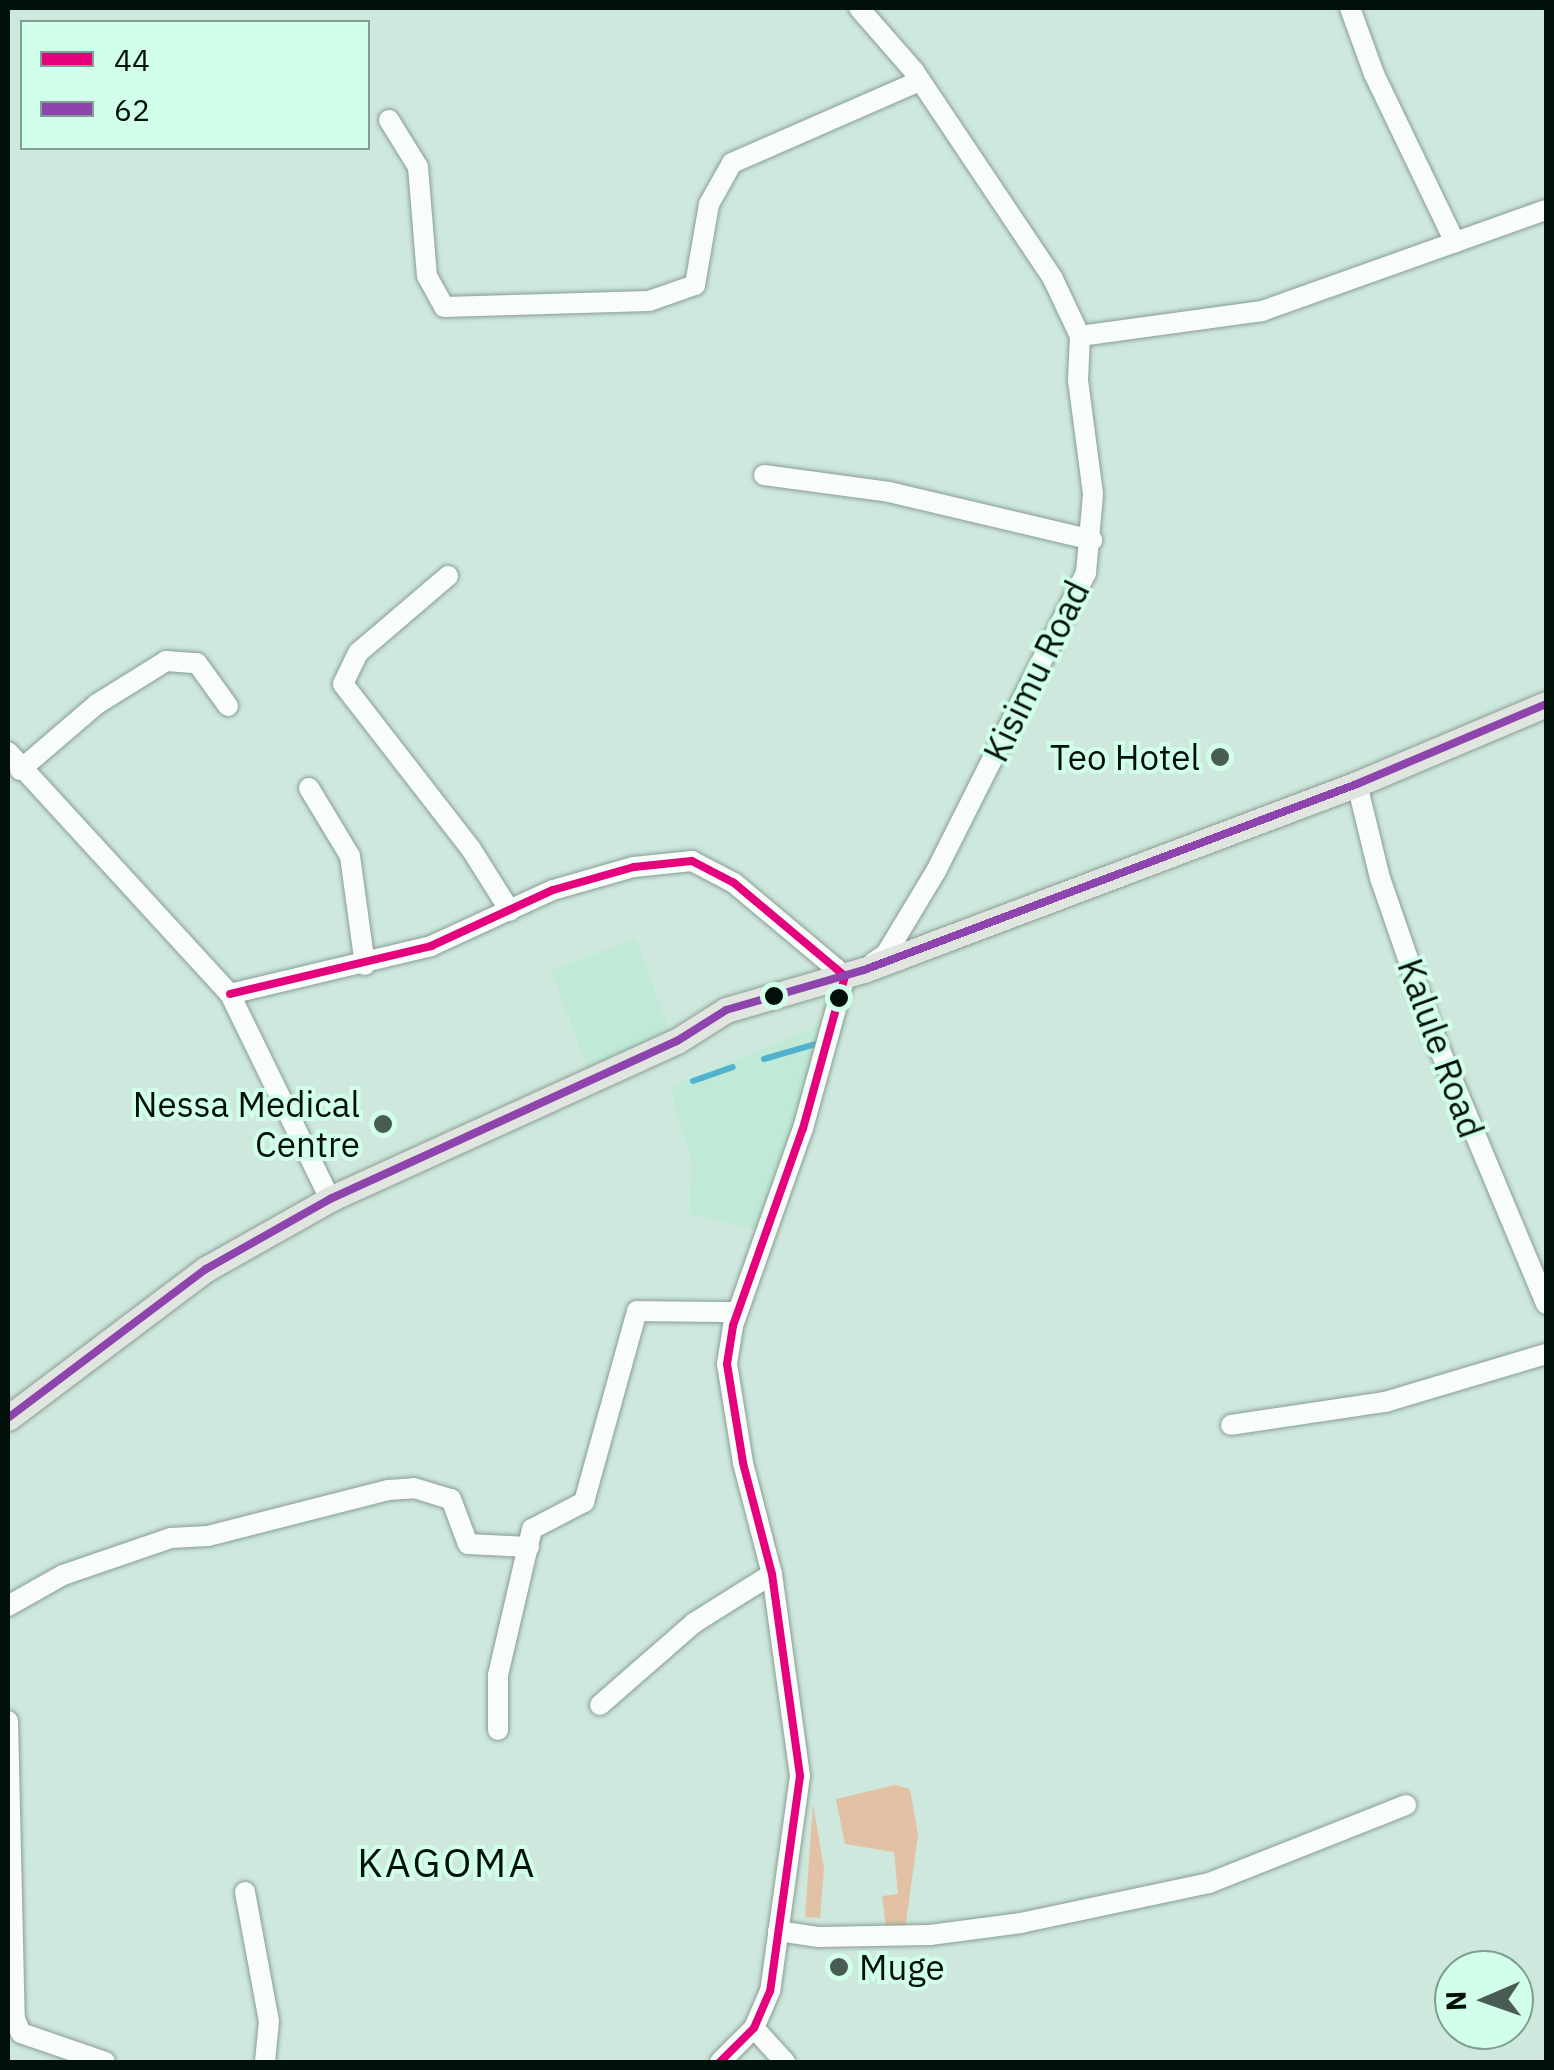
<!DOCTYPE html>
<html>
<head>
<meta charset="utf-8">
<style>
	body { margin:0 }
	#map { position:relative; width:1554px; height:2070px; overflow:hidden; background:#cee8dd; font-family:"IBM Plex Sans",sans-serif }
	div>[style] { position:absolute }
	.built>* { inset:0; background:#c0e9d8; transform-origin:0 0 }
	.green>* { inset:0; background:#e2c1a5 }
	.stream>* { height:6px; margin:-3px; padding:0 3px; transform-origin:3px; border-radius:3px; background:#51b2ce }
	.roads { filter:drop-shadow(0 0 2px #899d94) drop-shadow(0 0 2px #899d94) }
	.minor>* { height:20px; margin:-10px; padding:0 10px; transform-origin:10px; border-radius:10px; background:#f8fcfa }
	.major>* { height:25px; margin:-12.5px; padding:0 12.5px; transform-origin:12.5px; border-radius:12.5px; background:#e1e5df }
	.bus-1>* { height:8px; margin:-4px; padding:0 4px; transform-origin:4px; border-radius:4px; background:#e5007d }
	.bus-2>* { height:8px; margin:-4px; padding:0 4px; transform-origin:4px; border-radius:4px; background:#8e44ad }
	.dots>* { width:28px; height:28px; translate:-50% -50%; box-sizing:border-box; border:5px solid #d1ffeb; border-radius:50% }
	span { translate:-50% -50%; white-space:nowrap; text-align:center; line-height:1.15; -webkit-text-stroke:8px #d1ffeb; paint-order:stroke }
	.street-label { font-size:35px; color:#02100a }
	.poi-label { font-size:35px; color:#02100a }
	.right { translate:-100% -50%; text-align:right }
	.left { translate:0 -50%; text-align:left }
	.quarter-label { font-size:40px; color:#02100a; letter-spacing:2.5px }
	.frame { position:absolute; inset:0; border:10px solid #02100a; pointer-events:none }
	.legend { position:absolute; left:20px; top:20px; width:350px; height:130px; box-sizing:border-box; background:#d1ffeb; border:2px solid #7e9f91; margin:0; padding:12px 18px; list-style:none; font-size:30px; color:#02100a }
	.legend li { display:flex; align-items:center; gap:20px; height:50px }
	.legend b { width:50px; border:2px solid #7e9f91 }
	.north { position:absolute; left:1434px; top:1950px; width:100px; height:100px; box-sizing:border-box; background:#d1ffeb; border:2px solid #7e9f91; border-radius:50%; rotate:268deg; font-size:28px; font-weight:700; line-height:40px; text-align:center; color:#02100a }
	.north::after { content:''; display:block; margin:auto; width:35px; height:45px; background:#495c54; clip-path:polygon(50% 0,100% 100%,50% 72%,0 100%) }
</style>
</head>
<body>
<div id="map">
	<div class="built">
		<div style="left:636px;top:939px;width:109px;height:90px;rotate:70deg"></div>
		<div style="clip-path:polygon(830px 1021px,755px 1230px,689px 1214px,692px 1162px,670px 1087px)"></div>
	</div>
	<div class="green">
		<div style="clip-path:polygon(895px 1785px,910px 1789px,918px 1834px,905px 1930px,886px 1928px,882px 1896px,898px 1894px,894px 1852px,845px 1844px,836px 1799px)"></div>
		<div style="clip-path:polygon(813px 1804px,824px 1869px,820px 1918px,805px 1917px)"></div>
	</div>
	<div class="stream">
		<div style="left:764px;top:1059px;width:57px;rotate:-16.2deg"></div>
		<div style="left:693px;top:1081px;width:42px;rotate:-19.3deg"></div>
	</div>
	<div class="roads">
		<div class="minor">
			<div style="left:859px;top:8px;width:84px;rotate:48.9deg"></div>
			<div style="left:914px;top:71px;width:250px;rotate:56.2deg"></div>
			<div style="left:1053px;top:279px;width:63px;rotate:64.7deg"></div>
			<div style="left:1080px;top:336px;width:184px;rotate:-7.8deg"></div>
			<div style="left:1262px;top:311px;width:301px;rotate:-19.6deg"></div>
			<div style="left:1350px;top:8px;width:70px;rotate:70deg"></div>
			<div style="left:1374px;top:74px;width:187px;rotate:64.3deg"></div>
			<div style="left:389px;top:120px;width:55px;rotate:58.3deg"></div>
			<div style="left:418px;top:167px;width:109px;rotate:85.3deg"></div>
			<div style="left:427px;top:276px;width:35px;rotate:61deg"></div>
			<div style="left:444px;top:307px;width:205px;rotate:-1.7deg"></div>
			<div style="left:649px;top:301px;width:49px;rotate:-19.2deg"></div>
			<div style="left:695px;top:285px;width:82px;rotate:-80.2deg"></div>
			<div style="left:709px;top:204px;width:47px;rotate:-60.7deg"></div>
			<div style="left:732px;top:163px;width:205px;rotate:-23.6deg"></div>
			<div style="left:764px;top:475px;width:126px;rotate:7.7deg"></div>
			<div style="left:889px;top:492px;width:209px;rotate:13.3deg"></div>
			<div style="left:448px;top:576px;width:118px;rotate:139.5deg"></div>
			<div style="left:358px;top:653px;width:34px;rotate:116deg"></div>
			<div style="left:343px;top:684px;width:209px;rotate:52.2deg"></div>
			<div style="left:471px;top:849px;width:73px;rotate:57.8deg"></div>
			<div style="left:8px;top:752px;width:328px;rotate:47.5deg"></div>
			<div style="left:230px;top:994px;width:228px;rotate:64deg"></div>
			<div style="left:20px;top:770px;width:101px;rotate:-40.6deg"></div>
			<div style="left:97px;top:704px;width:81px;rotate:-31.9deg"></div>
			<div style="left:166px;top:661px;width:31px;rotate:4deg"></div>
			<div style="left:197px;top:663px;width:53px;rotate:54.2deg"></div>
			<div style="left:1357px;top:784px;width:97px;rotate:76.3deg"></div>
			<div style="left:1380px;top:878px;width:175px;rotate:70.9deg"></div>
			<div style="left:1437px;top:1043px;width:283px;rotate:67.3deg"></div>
			<div style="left:309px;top:788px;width:79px;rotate:58.9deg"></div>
			<div style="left:350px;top:856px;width:110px;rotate:82.2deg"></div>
			<div style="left:873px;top:963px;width:16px;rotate:-35deg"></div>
			<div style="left:886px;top:954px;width:97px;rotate:-58.9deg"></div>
			<div style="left:936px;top:871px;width:334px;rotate:-63.3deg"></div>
			<div style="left:1086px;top:573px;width:79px;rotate:-84.9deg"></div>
			<div style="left:1093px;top:494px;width:115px;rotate:-97.5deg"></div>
			<div style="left:1078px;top:380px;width:44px;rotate:-87.4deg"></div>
			<div style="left:230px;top:994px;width:207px;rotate:-13.4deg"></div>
			<div style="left:431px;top:946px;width:134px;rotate:-24.7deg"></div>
			<div style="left:553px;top:890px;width:84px;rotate:-15.9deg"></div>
			<div style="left:634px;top:867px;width:58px;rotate:-5.9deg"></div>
			<div style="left:692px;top:861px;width:47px;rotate:27.6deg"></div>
			<div style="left:734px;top:883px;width:145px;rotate:40deg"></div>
			<div style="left:845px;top:976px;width:158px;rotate:105.4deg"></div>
			<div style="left:803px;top:1128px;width:210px;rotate:109.5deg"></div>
			<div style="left:733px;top:1326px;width:38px;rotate:99deg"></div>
			<div style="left:727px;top:1364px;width:100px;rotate:80.8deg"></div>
			<div style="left:743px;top:1463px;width:115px;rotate:75.4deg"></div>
			<div style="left:772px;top:1574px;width:204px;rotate:82.1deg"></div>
			<div style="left:800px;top:1776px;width:217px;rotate:97.9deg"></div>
			<div style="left:770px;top:1991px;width:40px;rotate:113.4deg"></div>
			<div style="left:754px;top:2028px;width:48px;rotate:135deg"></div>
			<div style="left:1231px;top:1425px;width:156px;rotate:-8.5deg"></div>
			<div style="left:1385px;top:1402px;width:168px;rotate:-16.6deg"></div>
			<div style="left:8px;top:1606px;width:63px;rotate:-29.4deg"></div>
			<div style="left:63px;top:1575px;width:114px;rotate:-18.9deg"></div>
			<div style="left:171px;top:1538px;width:37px;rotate:-3deg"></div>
			<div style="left:208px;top:1536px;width:186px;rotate:-14.3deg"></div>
			<div style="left:388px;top:1490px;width:26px;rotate:-4deg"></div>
			<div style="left:414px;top:1488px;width:39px;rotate:17deg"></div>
			<div style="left:451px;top:1499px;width:48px;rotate:69.3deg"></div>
			<div style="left:468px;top:1544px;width:61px;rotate:2.8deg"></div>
			<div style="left:600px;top:1705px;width:125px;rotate:-41.1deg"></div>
			<div style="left:694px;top:1623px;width:92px;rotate:-32.1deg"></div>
			<div style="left:8px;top:1721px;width:298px;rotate:88.7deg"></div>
			<div style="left:15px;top:2019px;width:15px;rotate:67deg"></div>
			<div style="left:21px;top:2033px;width:89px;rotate:19deg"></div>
			<div style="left:498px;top:1730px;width:55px;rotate:-90deg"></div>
			<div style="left:498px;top:1675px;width:150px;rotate:-76.9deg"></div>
			<div style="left:532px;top:1529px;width:59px;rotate:-27.4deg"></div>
			<div style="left:584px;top:1502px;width:198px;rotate:-74.5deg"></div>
			<div style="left:637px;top:1311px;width:100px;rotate:0.6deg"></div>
			<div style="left:245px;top:1892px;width:131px;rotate:79.5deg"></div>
			<div style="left:269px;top:2021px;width:41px;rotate:95.6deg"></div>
			<div style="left:778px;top:1931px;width:40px;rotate:8.5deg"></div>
			<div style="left:818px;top:1937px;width:112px;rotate:-1deg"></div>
			<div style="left:930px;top:1935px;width:92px;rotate:-7.5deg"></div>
			<div style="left:1021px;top:1923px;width:192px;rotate:-12deg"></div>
			<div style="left:1209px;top:1883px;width:212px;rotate:-21.6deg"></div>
			<div style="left:754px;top:2028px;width:46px;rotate:47.6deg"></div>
		</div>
		<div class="major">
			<div style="left:8px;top:1418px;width:248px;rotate:-37deg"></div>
			<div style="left:206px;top:1269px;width:142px;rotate:-29.4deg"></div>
			<div style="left:330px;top:1199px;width:381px;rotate:-24.5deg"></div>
			<div style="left:677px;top:1041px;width:58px;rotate:-32.3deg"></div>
			<div style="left:726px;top:1010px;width:144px;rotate:-16.2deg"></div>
			<div style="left:864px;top:970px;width:527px;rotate:-20.67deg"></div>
			<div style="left:1357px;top:784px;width:205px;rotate:-22.9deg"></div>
		</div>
	</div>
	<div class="bus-1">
		<div style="left:230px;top:994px;width:207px;rotate:-13.4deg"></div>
		<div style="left:431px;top:946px;width:134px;rotate:-24.7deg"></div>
		<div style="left:553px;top:890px;width:84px;rotate:-15.9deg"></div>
		<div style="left:634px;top:867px;width:58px;rotate:-5.9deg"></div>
		<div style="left:692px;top:861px;width:47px;rotate:27.6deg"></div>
		<div style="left:734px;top:883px;width:145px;rotate:40deg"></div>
		<div style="left:845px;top:976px;width:158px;rotate:105.4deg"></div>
		<div style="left:803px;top:1128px;width:210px;rotate:109.5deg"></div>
		<div style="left:733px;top:1326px;width:38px;rotate:99deg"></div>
		<div style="left:727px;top:1364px;width:100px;rotate:80.8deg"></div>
		<div style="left:743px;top:1463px;width:115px;rotate:75.4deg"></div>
		<div style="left:772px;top:1574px;width:204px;rotate:82.1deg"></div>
		<div style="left:800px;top:1776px;width:217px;rotate:97.9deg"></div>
		<div style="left:770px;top:1991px;width:40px;rotate:113.4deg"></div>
		<div style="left:754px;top:2028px;width:48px;rotate:135deg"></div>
	</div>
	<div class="bus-2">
		<div style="left:8px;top:1418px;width:248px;rotate:-37deg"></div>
		<div style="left:206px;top:1269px;width:142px;rotate:-29.4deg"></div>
		<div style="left:330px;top:1199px;width:381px;rotate:-24.5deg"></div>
		<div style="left:677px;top:1041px;width:58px;rotate:-32.3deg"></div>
		<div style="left:726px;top:1010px;width:144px;rotate:-16.2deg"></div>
		<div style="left:864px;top:970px;width:527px;rotate:-20.67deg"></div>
		<div style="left:1357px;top:784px;width:205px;rotate:-22.9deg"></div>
	</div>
	<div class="dots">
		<div style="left:1220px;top:757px;background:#495c54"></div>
		<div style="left:774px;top:996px;background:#02100a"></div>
		<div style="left:839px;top:998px;background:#02100a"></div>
		<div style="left:383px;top:1124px;background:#495c54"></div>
		<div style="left:839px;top:1967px;background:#495c54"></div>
	</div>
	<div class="street-label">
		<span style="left:1036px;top:671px;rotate:-64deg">Kisimu Road</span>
		<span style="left:1441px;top:1048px;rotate:70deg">Kalule Road</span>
	</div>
	<div class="poi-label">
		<span class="right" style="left:1200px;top:757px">Teo Hotel</span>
		<span class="right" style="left:360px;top:1124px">Nessa Medical<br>Centre</span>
		<span class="left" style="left:859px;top:1967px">Muge</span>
	</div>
	<div class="quarter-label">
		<span style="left:447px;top:1862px">KAGOMA</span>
	</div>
	<div class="frame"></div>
	<ul class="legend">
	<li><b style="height:12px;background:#e5007d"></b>44</li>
	<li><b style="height:12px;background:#8e44ad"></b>62</li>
	</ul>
	<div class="north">N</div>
</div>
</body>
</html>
